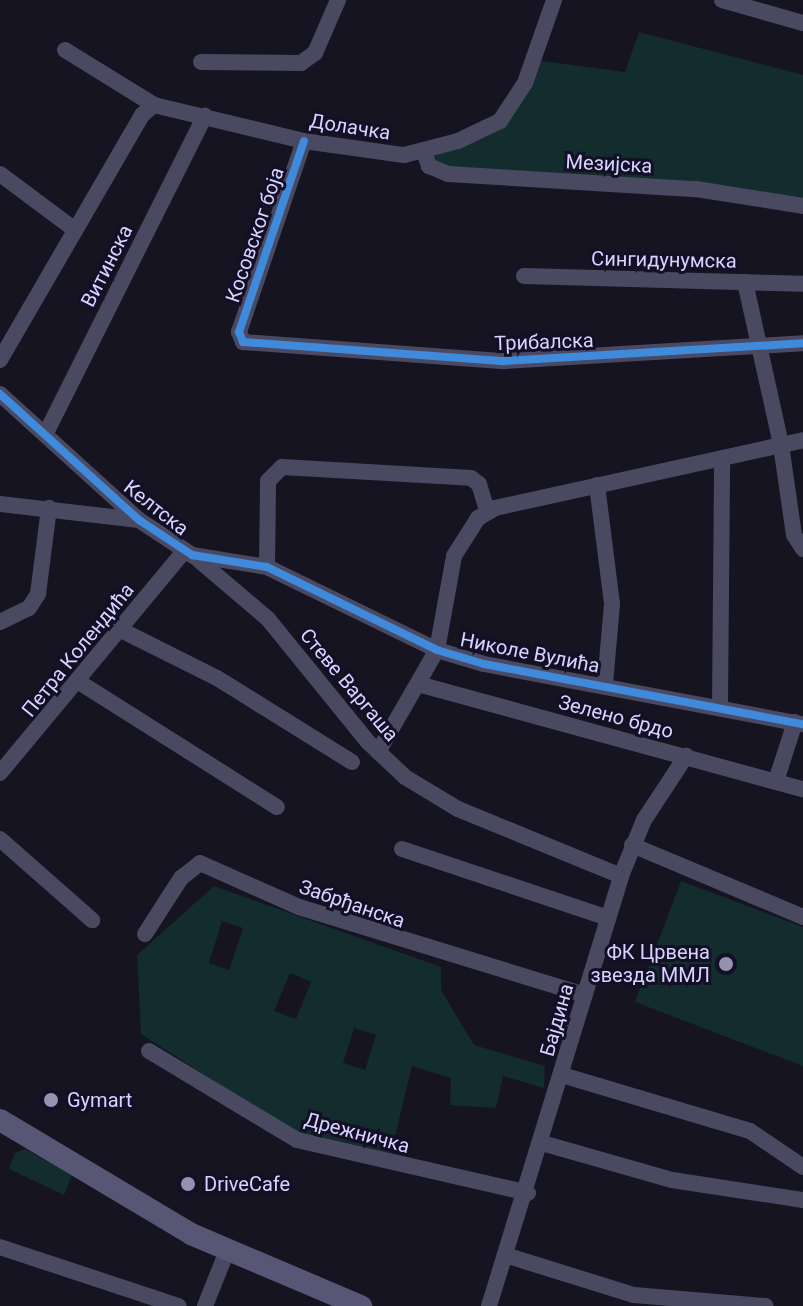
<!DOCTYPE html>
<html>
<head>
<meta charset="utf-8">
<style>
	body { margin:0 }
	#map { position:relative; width:803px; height:1306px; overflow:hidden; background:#161421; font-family:Roboto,sans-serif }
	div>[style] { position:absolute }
	.green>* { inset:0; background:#132c2d }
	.street>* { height:16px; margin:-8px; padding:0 8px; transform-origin:8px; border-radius:8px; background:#4a4962 }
	.secondary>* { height:22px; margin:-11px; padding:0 11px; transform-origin:11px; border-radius:11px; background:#575674 }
	.cycleway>* { height:8px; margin:-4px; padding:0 4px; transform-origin:4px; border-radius:4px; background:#408adc }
	.dots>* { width:22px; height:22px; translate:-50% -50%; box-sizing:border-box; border:4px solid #130f26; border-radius:50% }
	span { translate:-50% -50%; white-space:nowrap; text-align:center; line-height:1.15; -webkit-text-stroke:6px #130f26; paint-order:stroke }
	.street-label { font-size:20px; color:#d9d4ff }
	.poi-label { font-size:20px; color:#d9d4ff }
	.right { translate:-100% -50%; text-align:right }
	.left { translate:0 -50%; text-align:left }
</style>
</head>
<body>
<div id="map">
	<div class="green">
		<div style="clip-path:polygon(639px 32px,803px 75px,803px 206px,436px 171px,424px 151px,494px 125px,534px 60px,625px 72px)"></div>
		<div style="clip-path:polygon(681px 881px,803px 927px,803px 1066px,635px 1002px)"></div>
		<div style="clip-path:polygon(evenodd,214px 886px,441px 967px,441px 990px,474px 1045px,545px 1066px,544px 1088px,503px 1076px,496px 1108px,450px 1105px,451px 1078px,412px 1066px,391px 1153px,294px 1132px,141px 1034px,137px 955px,214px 886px,222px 921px,243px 928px,229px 970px,209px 963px,222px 921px,214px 886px,290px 973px,311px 982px,296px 1019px,274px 1011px,290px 973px,214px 886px,354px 1028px,376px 1035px,365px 1070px,343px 1063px,354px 1028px)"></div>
		<div style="clip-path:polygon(25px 1149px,72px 1175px,64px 1195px,9px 1169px,15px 1153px)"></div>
	</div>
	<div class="street">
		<div style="left:722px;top:0;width:84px;rotate:15.9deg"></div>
		<div style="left:65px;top:50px;width:105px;rotate:31.7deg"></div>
		<div style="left:154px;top:105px;width:154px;rotate:13.5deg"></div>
		<div style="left:304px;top:141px;width:101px;rotate:8deg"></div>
		<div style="left:404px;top:155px;width:56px;rotate:-14.5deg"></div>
		<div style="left:458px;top:141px;width:47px;rotate:-25.5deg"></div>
		<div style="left:500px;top:121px;width:45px;rotate:-56.7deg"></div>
		<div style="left:525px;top:83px;width:88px;rotate:-70.7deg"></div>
		<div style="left:201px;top:62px;width:100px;rotate:0.6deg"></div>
		<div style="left:301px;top:63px;width:17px;rotate:-36deg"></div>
		<div style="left:315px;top:53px;width:58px;rotate:-66.5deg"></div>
		<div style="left:304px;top:141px;width:202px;rotate:108.8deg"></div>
		<div style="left:239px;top:332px;width:11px;rotate:68deg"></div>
		<div style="left:243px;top:342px;width:262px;rotate:4.2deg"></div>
		<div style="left:504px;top:361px;width:300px;rotate:-3.4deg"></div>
		<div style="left:424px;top:151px;width:16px;rotate:72deg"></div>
		<div style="left:429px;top:166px;width:21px;rotate:23deg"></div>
		<div style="left:448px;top:174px;width:248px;rotate:3.5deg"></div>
		<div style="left:696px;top:189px;width:108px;rotate:9deg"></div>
		<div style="left:0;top:174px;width:94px;rotate:36.7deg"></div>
		<div style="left:524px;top:276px;width:279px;rotate:1.6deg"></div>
		<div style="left:745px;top:282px;width:167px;rotate:77.5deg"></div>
		<div style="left:781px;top:445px;width:91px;rotate:81.8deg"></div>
		<div style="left:794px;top:535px;width:17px;rotate:57deg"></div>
		<div style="left:0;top:360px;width:283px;rotate:-59.9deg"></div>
		<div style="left:142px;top:115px;width:16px;rotate:-40deg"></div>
		<div style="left:0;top:394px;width:188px;rotate:42.2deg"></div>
		<div style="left:139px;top:520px;width:64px;rotate:33.4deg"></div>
		<div style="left:192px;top:555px;width:76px;rotate:9.1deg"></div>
		<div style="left:267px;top:567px;width:189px;rotate:26deg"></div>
		<div style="left:437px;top:650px;width:49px;rotate:16.6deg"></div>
		<div style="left:484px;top:664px;width:325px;rotate:10.7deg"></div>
		<div style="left:46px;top:433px;width:355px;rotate:-63.4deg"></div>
		<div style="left:597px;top:485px;width:120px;rotate:82.8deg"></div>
		<div style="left:612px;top:604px;width:80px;rotate:95deg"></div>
		<div style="left:0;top:504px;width:140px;rotate:6.6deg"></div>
		<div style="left:194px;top:556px;width:97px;rotate:40.4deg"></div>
		<div style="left:268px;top:619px;width:159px;rotate:50.9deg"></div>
		<div style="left:368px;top:742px;width:51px;rotate:43.4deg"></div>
		<div style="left:405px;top:777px;width:62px;rotate:31.1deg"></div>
		<div style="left:458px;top:809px;width:176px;rotate:22.3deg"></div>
		<div style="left:267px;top:567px;width:86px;rotate:-89.3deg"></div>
		<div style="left:268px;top:481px;width:20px;rotate:-45deg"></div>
		<div style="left:282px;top:467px;width:189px;rotate:3.3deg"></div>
		<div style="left:471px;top:478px;width:10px;rotate:37deg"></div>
		<div style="left:479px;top:484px;width:28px;rotate:73deg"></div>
		<div style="left:0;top:622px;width:32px;rotate:-26deg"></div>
		<div style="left:29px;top:608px;width:17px;rotate:-57deg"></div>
		<div style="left:38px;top:594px;width:87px;rotate:-82.7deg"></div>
		<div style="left:121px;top:630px;width:107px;rotate:26.6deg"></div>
		<div style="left:217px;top:678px;width:159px;rotate:31.9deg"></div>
		<div style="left:79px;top:682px;width:234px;rotate:32.3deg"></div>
		<div style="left:418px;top:684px;width:399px;rotate:15.3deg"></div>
		<div style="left:720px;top:705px;width:247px;rotate:-89.5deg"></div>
		<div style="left:378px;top:752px;width:118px;rotate:-60deg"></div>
		<div style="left:437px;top:650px;width:96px;rotate:-79.7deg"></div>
		<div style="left:454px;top:556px;width:45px;rotate:-57.7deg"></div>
		<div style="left:478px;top:518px;width:20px;rotate:-30deg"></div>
		<div style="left:495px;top:508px;width:315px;rotate:-12.4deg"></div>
		<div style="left:0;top:773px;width:288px;rotate:-50.3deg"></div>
		<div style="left:776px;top:781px;width:62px;rotate:-72.1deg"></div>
		<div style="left:0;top:839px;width:123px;rotate:41.4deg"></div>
		<div style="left:632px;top:845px;width:186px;rotate:22.8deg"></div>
		<div style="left:402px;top:849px;width:217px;rotate:18.5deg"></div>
		<div style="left:145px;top:934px;width:67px;rotate:-57.3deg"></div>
		<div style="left:181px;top:878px;width:24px;rotate:-38deg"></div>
		<div style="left:200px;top:863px;width:108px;rotate:24deg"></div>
		<div style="left:299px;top:907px;width:299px;rotate:17.1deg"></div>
		<div style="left:149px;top:1051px;width:173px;rotate:31deg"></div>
		<div style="left:297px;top:1140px;width:237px;rotate:12.9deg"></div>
		<div style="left:562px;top:1075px;width:196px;rotate:16.6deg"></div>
		<div style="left:750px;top:1131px;width:64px;rotate:34.2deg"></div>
		<div style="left:542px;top:1143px;width:135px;rotate:15.9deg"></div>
		<div style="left:672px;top:1180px;width:133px;rotate:8.7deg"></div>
		<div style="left:0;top:1247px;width:188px;rotate:18.3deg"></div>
		<div style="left:508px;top:1256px;width:132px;rotate:17.2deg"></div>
		<div style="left:634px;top:1295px;width:132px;rotate:4.8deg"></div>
		<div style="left:205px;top:1306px;width:59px;rotate:-68.2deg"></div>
		<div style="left:489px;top:1306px;width:450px;rotate:-72.9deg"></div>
		<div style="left:621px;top:876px;width:61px;rotate:-67.7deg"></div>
		<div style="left:644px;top:820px;width:77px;rotate:-56.7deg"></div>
	</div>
	<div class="secondary">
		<div style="left:0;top:1120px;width:222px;rotate:30.8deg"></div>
		<div style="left:191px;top:1234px;width:185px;rotate:23deg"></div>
	</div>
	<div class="cycleway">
		<div style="left:304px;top:141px;width:202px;rotate:108.8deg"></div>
		<div style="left:239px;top:332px;width:11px;rotate:68deg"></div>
		<div style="left:243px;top:342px;width:262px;rotate:4.2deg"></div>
		<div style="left:504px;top:361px;width:300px;rotate:-3.4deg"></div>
		<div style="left:0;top:394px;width:188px;rotate:42.2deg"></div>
		<div style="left:139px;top:520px;width:64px;rotate:33.4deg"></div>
		<div style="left:192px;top:555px;width:76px;rotate:9.1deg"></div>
		<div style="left:267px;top:567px;width:189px;rotate:26deg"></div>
		<div style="left:437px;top:650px;width:49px;rotate:16.6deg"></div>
		<div style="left:484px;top:664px;width:325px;rotate:10.7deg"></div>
	</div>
	<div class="dots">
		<div style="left:726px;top:964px;background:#9591b1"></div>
		<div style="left:51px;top:1100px;background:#9591b1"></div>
		<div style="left:188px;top:1184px;background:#9591b1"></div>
	</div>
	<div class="street-label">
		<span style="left:350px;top:127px;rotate:9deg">Долачка</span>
		<span style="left:609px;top:164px;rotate:3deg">Мезијска</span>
		<span style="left:255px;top:235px;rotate:-71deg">Косовског боја</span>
		<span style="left:664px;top:260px;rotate:1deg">Сингидунумска</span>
		<span style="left:107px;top:266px;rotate:-63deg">Витинска</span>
		<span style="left:544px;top:342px;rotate:-2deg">Трибалска</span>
		<span style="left:156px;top:508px;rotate:38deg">Келтска</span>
		<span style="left:78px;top:650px;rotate:-51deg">Петра Колендића</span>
		<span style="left:530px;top:653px;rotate:11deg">Николе Вулића</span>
		<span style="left:349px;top:685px;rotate:50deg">Стеве Варгаша</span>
		<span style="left:616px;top:717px;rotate:15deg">Зелено брдо</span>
		<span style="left:352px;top:904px;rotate:19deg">Забрђанска</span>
		<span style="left:557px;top:1020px;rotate:-74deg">Бајдина</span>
		<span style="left:357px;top:1133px;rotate:15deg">Дрежничка</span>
	</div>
	<div class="poi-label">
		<span class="right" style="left:710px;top:964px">ФК Црвена<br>звезда ММЛ</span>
		<span class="left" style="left:67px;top:1100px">Gymart</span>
		<span class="left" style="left:204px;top:1184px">DriveCafe</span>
	</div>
</div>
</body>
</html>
